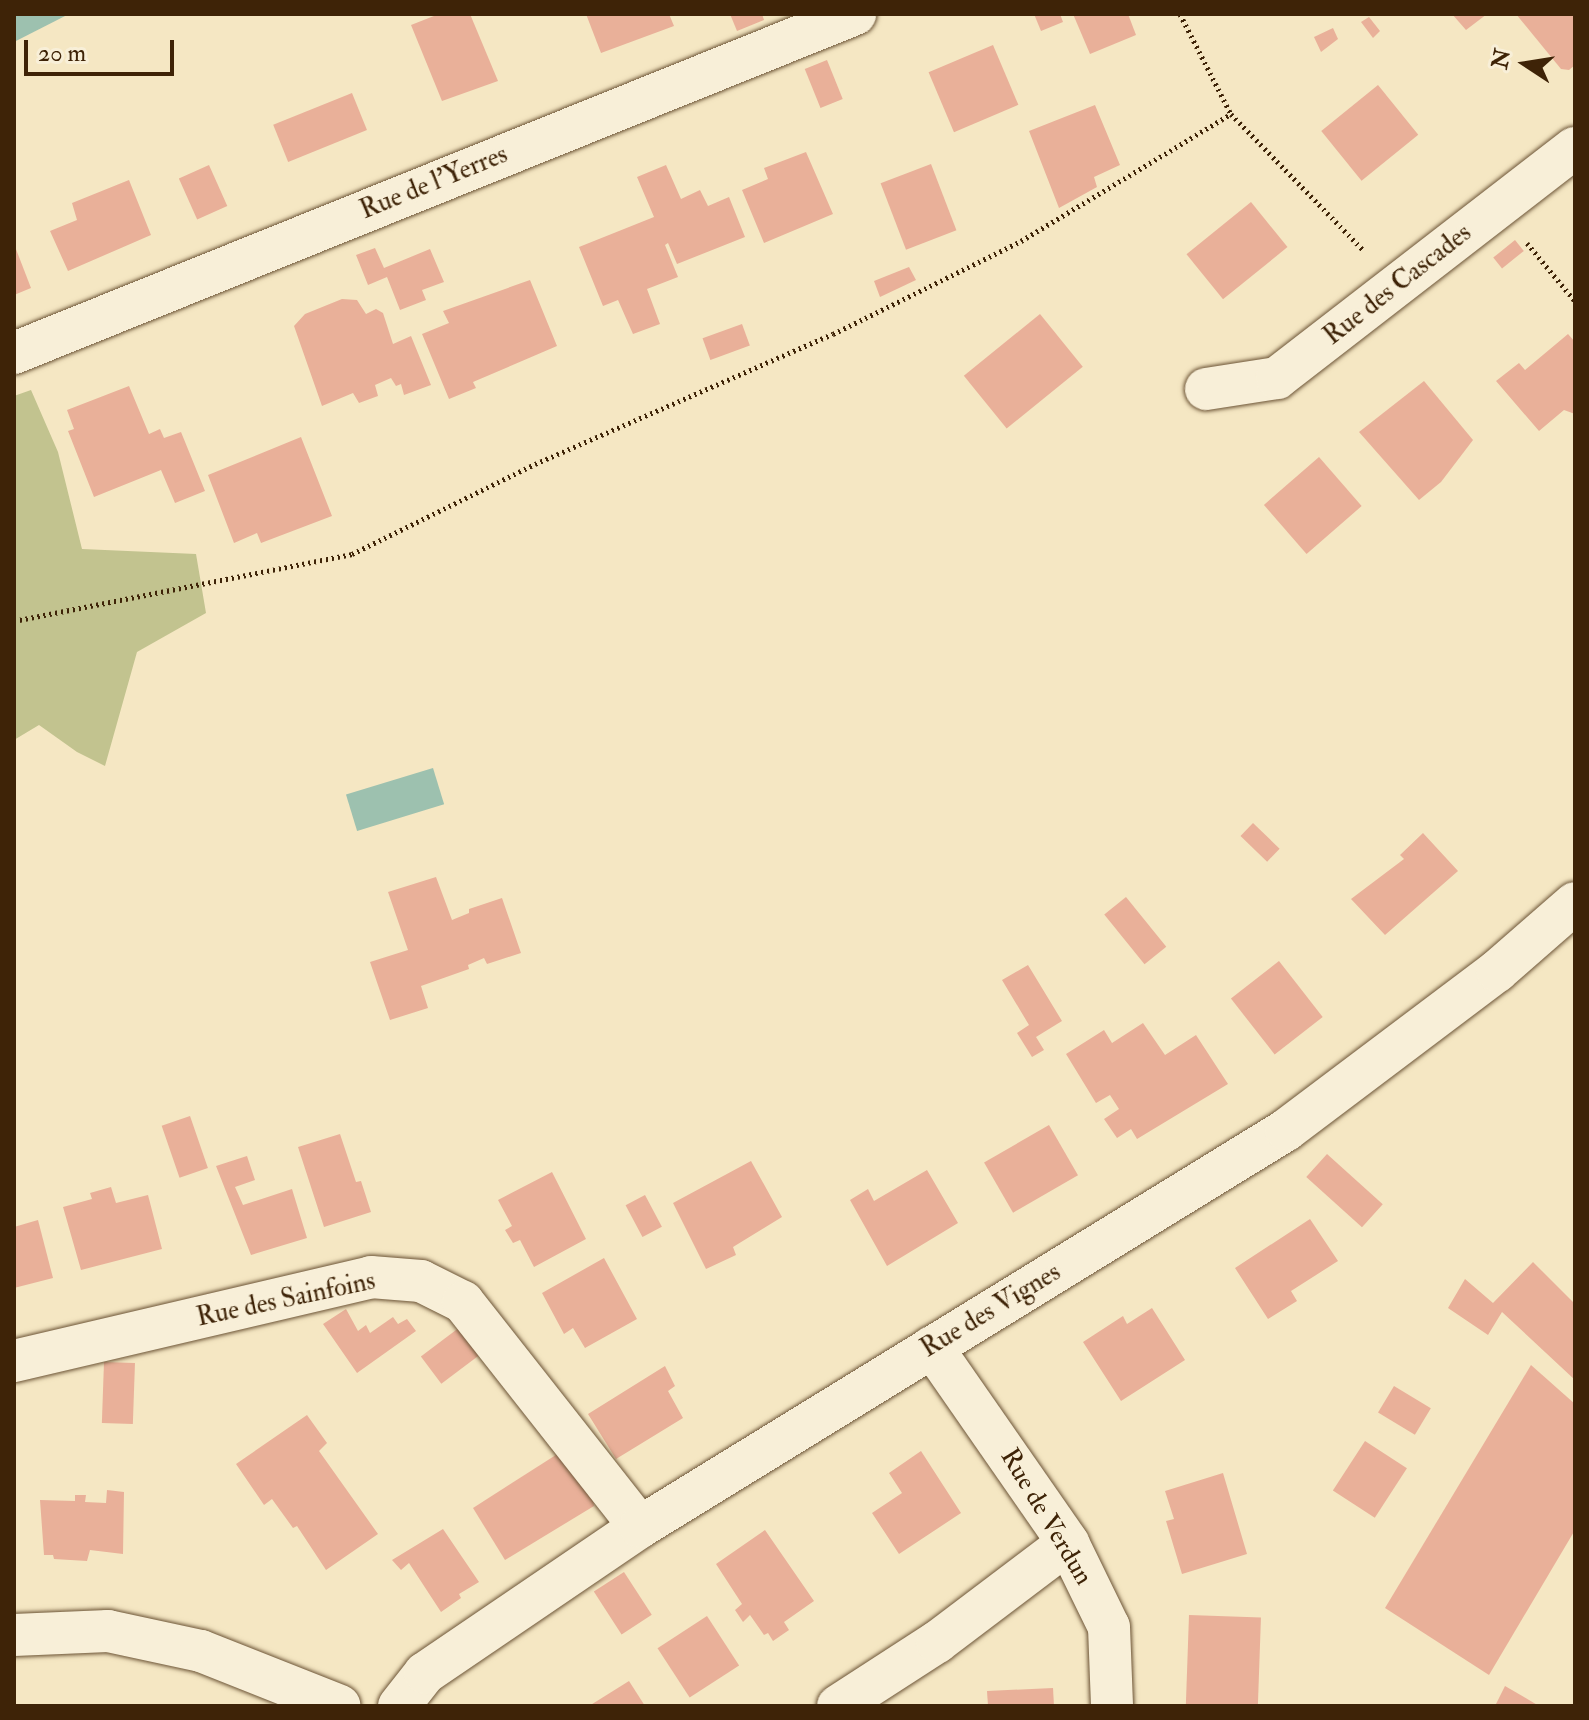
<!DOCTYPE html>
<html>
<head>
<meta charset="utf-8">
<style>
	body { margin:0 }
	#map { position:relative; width:1589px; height:1720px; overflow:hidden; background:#f5e7c3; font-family:"IM FELL Double Pica",serif }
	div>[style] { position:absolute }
	.green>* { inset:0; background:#c2c38f }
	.water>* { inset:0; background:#9dc1af; transform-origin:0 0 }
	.building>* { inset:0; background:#e9b099; transform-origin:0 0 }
	.path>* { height:5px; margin-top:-2.5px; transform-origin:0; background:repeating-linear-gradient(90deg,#3e2307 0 2px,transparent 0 6px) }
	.roads { filter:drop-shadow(0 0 2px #6c5436) drop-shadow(0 0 2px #6c5436) }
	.minor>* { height:42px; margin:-21px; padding:0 21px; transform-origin:21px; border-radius:21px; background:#f8efd8 }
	span { translate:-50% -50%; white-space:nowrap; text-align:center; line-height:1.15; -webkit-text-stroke:7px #f8efd8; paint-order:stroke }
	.street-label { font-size:26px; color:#3e2307 }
	.frame { position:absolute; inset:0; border:16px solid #3e2307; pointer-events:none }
	.north { position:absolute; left:1485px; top:24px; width:80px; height:80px; -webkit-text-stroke:6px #f8efd8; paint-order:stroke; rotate:282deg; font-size:22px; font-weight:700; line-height:32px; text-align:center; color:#3e2307 }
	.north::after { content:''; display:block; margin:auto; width:28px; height:36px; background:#3e2307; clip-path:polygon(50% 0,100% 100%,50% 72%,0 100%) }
	.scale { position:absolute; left:24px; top:40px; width:150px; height:36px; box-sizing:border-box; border:4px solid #3e2307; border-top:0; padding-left:10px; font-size:24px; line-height:28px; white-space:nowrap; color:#3e2307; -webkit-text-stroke:6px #f8efd8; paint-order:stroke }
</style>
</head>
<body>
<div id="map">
	<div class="green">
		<div style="clip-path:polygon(31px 390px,58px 452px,82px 549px,196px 554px,206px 613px,137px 652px,105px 766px,77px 752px,39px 725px,14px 740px,14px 396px)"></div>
	</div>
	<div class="water">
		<div style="clip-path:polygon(14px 14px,69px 14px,14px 42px)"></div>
		<div style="left:433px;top:768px;width:38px;height:91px;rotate:73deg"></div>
	</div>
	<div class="building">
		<div style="clip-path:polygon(439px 14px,470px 14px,498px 81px,442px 101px,411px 25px)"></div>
		<div style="clip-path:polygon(586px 14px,669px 14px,674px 26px,601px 53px)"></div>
		<div style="clip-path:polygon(730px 14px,762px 14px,764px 20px,737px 31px)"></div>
		<div style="clip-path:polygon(1034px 14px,1060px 14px,1063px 22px,1041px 31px)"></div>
		<div style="clip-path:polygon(1073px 14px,1128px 14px,1136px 35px,1090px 54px)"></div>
		<div style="clip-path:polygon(1452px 14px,1487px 14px,1466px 30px)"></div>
		<div style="clip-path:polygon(1516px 14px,1575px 14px,1575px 65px,1569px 70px,1561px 69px)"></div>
		<div style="clip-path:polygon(1369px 17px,1380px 31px,1373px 38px,1361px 22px)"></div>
		<div style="clip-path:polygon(1333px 28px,1338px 39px,1321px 52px,1314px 37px)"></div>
		<div style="left:993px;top:45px;width:65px;height:70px;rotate:67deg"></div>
		<div style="left:827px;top:60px;width:42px;height:24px;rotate:68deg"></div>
		<div style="left:1378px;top:85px;width:64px;height:73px;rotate:51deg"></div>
		<div style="left:352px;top:93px;width:40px;height:85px;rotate:68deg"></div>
		<div style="clip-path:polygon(1095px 105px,1120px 165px,1094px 177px,1097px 187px,1059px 208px,1029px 131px)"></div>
		<div style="clip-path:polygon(806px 152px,833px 214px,764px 243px,742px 190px,768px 179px,764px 168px)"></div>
		<div style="left:931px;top:164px;width:71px;height:54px;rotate:69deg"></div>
		<div style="left:209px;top:165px;width:45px;height:33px;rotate:66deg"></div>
		<div style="clip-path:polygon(666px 165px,681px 199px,700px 190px,708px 206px,729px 197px,745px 237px,677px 264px,668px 243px,665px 245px,678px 277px,647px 289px,660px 324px,633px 334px,618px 300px,603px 306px,579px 247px,654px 217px,637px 177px)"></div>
		<div style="clip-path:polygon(129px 180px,151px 235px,68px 271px,50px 231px,77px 220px,72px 203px)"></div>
		<div style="left:1251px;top:202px;width:58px;height:83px;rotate:51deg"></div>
		<div style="left:1515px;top:240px;width:14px;height:28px;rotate:51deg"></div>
		<div style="clip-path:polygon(14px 244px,31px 288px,14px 295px)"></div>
		<div style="clip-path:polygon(375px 248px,384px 268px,430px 249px,444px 282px,422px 290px,426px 300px,400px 310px,387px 277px,368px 285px,356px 255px)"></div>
		<div style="clip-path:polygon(909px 267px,916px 280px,880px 297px,874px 281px)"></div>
		<div style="clip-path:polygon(530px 280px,557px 346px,473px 382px,476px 388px,449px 399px,422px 334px,449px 323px,443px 311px)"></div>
		<div style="clip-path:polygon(342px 299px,357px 300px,366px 314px,376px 309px,383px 313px,393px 344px,411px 336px,431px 385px,404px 395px,401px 384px,396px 386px,391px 378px,375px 385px,378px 396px,359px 403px,353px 393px,322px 406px,294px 326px,305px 314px)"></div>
		<div style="left:1040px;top:314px;width:68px;height:98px;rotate:51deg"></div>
		<div style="left:742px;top:324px;width:23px;height:42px;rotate:70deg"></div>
		<div style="clip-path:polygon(1568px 334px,1575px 342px,1575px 414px,1564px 410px,1539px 431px,1496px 381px,1519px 363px,1525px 370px)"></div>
		<div style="clip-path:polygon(1424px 381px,1473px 440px,1441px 482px,1419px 500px,1359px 432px)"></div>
		<div style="clip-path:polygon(129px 386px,149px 434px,160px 429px,164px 438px,181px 432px,205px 491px,175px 503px,161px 470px,94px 497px,68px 431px,74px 429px,67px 410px)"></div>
		<div style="clip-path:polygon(301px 437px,332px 516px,261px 543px,257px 533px,234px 543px,208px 475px)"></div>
		<div style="left:1319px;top:457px;width:65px;height:73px;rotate:49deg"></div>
		<div style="left:1253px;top:823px;width:37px;height:18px;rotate:44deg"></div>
		<div style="clip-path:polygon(1423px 833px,1458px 871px,1385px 935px,1351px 899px,1404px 859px,1400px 855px)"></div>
		<div style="clip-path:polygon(436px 877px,452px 920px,469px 913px,469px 909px,502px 898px,521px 953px,487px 964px,484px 958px,468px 965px,469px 969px,421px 986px,428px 1008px,390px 1020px,370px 962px,408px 950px,388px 892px)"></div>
		<div style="left:1126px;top:897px;width:64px;height:28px;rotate:51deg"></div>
		<div style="left:1279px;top:961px;width:71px;height:61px;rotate:52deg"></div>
		<div style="clip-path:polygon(1028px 965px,1062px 1021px,1036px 1037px,1044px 1050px,1032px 1057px,1017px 1033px,1029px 1025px,1002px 980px)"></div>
		<div style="clip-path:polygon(1143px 1023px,1165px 1055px,1196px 1035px,1228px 1084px,1137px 1139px,1131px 1129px,1117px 1138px,1104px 1119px,1119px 1109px,1110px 1095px,1096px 1103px,1066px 1054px,1104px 1030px,1112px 1043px)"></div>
		<div style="left:190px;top:1116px;width:55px;height:30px;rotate:71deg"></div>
		<div style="left:1049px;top:1125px;width:58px;height:75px;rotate:60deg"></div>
		<div style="clip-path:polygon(340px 1134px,356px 1182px,361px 1181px,371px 1212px,324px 1227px,298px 1147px)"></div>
		<div style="left:1327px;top:1154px;width:75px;height:31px;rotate:42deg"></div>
		<div style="clip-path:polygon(247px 1156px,255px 1180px,235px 1187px,243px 1205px,292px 1189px,307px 1238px,251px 1255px,216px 1166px)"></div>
		<div style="clip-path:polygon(751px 1161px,782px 1217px,733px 1247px,736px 1255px,706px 1269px,673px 1203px)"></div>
		<div style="clip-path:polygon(927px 1170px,958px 1223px,887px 1266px,850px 1200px,868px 1189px,874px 1201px)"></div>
		<div style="clip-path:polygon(552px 1172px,586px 1239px,534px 1267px,520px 1240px,513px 1243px,505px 1230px,512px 1226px,498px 1200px)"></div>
		<div style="clip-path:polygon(111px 1187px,116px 1203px,148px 1195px,162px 1249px,81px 1270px,63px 1207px,92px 1199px,90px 1193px)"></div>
		<div style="left:645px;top:1195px;width:36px;height:22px;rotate:62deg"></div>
		<div style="clip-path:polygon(1310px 1219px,1338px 1261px,1291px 1291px,1297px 1301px,1268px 1319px,1235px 1268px)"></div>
		<div style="clip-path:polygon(38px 1220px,53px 1278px,14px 1288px,14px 1227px)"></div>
		<div style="clip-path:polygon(604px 1258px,637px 1319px,585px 1348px,573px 1328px,564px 1334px,542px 1293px)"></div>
		<div style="clip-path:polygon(1533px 1262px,1575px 1304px,1575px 1380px,1502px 1312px,1488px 1335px,1448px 1308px,1465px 1279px,1493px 1303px)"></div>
		<div style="clip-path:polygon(1152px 1308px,1185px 1360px,1121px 1401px,1083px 1342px,1123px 1316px,1127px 1324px)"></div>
		<div style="clip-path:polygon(346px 1309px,358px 1331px,366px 1325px,370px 1333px,393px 1317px,398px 1324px,407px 1319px,416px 1331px,357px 1373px,323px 1324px)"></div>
		<div style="left:464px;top:1324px;width:34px;height:54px;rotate:53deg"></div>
		<div style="left:104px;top:1362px;width:31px;height:61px;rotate:2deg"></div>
		<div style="clip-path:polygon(1531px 1365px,1575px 1404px,1575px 1530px,1489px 1675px,1385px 1608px)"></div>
		<div style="clip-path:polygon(665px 1366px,675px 1386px,668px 1391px,683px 1418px,616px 1459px,588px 1414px)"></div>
		<div style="left:1394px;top:1386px;width:43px;height:31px;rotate:31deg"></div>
		<div style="clip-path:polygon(307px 1415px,327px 1443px,319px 1451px,378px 1534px,326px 1570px,297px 1526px,293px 1528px,272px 1499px,264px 1505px,236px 1464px)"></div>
		<div style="left:1365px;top:1441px;width:50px;height:59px;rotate:33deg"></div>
		<div style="clip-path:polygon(921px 1451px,961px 1513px,899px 1554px,872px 1513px,902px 1493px,889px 1473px)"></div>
		<div style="clip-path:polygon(559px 1453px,593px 1498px,594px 1506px,505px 1560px,473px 1508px)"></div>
		<div style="clip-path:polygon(1223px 1473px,1247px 1554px,1182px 1574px,1166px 1521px,1174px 1519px,1165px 1491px)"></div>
		<div style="clip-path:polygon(107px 1490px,124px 1492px,123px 1554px,90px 1550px,87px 1561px,54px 1559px,53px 1555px,44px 1555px,40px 1500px,75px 1501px,75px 1495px,86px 1495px,85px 1502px,106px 1503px)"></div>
		<div style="clip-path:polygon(443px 1529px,479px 1582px,459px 1594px,461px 1598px,441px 1612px,409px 1563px,401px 1570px,392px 1560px)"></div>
		<div style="clip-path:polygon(765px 1530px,814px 1601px,784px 1622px,789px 1630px,773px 1641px,768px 1633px,764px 1635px,750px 1615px,743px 1622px,735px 1610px,742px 1604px,716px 1564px)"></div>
		<div style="left:624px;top:1572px;width:51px;height:36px;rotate:57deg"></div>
		<div style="left:1189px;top:1615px;width:72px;height:91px;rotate:2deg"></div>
		<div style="left:707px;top:1616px;width:59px;height:59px;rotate:57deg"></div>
		<div style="clip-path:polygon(629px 1681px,645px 1706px,589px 1706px)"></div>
		<div style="clip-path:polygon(1505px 1686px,1524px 1697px,1539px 1706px,1495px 1706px)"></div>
		<div style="clip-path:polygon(1053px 1688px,1054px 1706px,988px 1706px,987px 1691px)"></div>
	</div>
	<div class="path">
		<div style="left:1180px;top:14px;width:112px;rotate:63deg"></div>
		<div style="left:1231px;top:114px;width:191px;rotate:45.8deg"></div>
		<div style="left:1527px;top:243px;width:75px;rotate:50.4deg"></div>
		<div style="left:14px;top:621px;width:345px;rotate:-11.2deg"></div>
		<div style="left:352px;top:554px;width:204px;rotate:-26.2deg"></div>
		<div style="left:535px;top:464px;width:325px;rotate:-23.6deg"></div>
		<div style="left:833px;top:334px;width:210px;rotate:-26.3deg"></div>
		<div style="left:1021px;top:241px;width:245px;rotate:-31.2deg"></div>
	</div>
	<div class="roads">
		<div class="minor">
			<div style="left:14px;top:353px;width:907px;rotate:-21.95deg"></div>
			<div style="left:1206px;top:389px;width:72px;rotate:-8.8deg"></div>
			<div style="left:1277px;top:378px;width:376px;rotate:-37.7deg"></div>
			<div style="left:932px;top:1347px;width:239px;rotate:55.2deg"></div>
			<div style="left:1068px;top:1543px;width:93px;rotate:64deg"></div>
			<div style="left:1109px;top:1627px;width:79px;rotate:87.8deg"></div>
			<div style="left:14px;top:1361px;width:367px;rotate:-13.2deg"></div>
			<div style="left:371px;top:1277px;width:50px;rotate:4.6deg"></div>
			<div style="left:421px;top:1281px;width:47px;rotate:26.6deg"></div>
			<div style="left:463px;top:1302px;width:286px;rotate:51.8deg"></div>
			<div style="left:14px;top:1635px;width:94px;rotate:-2.4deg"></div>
			<div style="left:108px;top:1631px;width:95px;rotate:12.1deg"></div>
			<div style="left:201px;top:1651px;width:149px;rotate:21.6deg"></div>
			<div style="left:399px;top:1706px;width:42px;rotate:-51.8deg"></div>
			<div style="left:425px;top:1673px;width:260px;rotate:-34.2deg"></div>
			<div style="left:640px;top:1527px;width:758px;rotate:-31.57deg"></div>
			<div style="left:1286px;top:1130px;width:264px;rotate:-37deg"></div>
			<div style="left:1497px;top:971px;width:103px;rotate:-41.1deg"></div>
			<div style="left:838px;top:1706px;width:118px;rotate:-32.9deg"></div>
			<div style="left:937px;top:1642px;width:164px;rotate:-37.1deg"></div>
		</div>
	</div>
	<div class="street-label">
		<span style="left:434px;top:183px;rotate:-22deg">Rue de l'Yerres</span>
		<span style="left:1398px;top:285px;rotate:-38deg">Rue des Cascades</span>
		<span style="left:286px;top:1300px;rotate:-12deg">Rue des Sainfoins</span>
		<span style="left:991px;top:1311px;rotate:-31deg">Rue des Vignes</span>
		<span style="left:1046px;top:1517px;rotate:59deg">Rue de Verdun</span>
	</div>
	<div class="frame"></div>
	<div class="north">N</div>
	<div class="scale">20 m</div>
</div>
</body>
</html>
